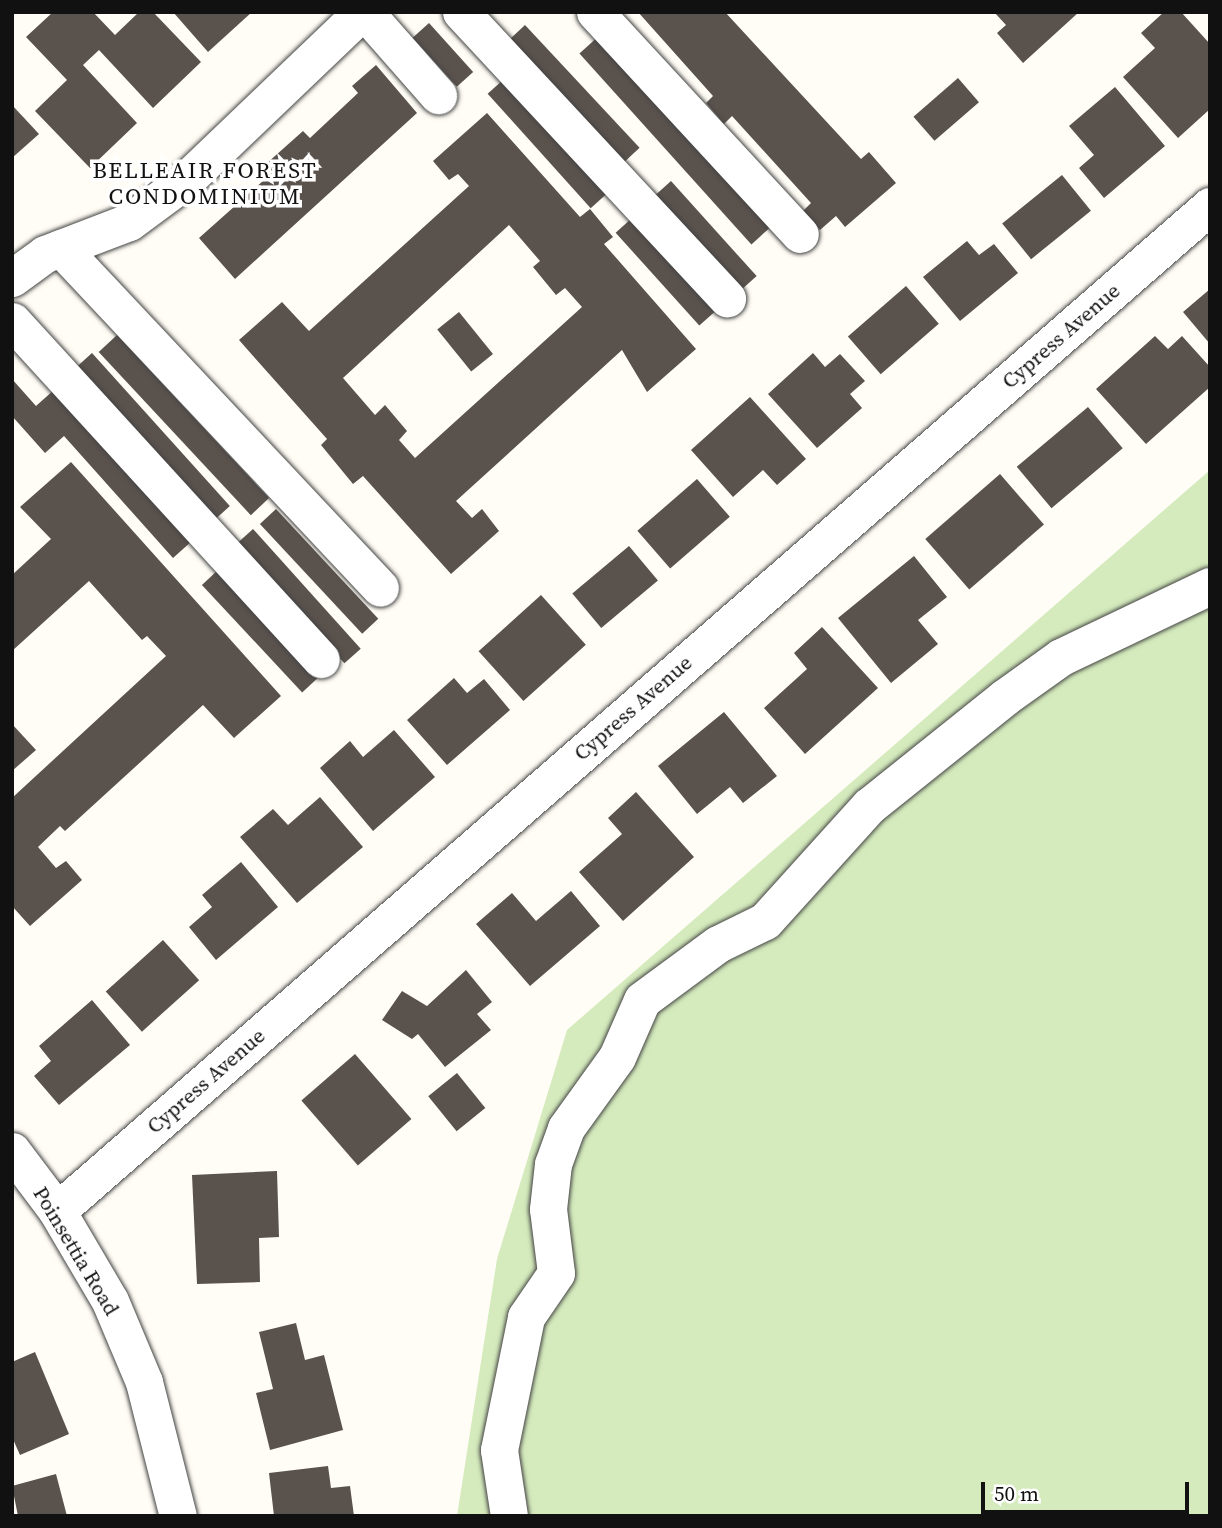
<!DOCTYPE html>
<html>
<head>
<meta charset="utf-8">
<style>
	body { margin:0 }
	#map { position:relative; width:1222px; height:1528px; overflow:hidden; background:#fffdf5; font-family:"Source Serif 4",serif }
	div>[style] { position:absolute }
	.green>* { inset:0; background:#d5ebbd }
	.building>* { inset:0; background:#5a524d; transform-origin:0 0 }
	.roads { filter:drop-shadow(0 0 2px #444) drop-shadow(0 0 2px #444) }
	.minor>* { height:37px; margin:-18.5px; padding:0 18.5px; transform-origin:18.5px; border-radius:18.5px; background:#fff }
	span { translate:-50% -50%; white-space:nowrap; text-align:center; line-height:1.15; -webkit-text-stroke:7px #fff; paint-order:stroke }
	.street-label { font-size:21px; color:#111 }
	.neighbourhood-label { font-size:23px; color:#111; letter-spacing:2px }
	.frame { position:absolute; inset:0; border:14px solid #111; pointer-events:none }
	.scale { position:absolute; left:981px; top:1482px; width:208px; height:32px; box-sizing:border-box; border:4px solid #111; border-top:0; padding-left:9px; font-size:21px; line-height:24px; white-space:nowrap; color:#111; -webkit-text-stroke:5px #fff; paint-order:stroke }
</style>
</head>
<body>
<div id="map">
	<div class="green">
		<div style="clip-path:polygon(1210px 470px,1210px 1516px,457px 1516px,497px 1259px,567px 1030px)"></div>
	</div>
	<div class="building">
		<div style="clip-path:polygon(53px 12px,93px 12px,115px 35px,139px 12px,153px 12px,201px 62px,153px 108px,99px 50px,83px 65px,137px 123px,90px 168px,35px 111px,67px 80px,26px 37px)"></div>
		<div style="clip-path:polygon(173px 12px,252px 12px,208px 52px)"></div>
		<div style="clip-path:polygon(638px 12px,725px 12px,861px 159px,869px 152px,896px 183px,845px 227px,836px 216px,820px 230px,803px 211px,811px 203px,732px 116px,724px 124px,706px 103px,713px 96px)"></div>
		<div style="clip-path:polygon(994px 12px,1079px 12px,1023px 63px,997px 33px,1006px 25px)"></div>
		<div style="clip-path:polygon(1164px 12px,1181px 12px,1210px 44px,1210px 109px,1178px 138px,1123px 77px,1155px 48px,1141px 33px)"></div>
		<div style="left:429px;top:23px;width:66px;height:22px;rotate:48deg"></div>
		<div style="left:525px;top:25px;width:168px;height:23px;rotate:47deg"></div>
		<div style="left:601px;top:34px;width:257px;height:29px;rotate:48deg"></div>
		<div style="clip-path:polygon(376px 65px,417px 113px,235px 279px,199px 238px,273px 172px,266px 164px,303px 131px,310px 138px,358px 93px,352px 86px)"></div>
		<div style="left:958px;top:78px;width:32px;height:59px;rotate:49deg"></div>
		<div style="left:504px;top:79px;width:154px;height:22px;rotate:48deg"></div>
		<div style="clip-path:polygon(1115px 87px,1165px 146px,1104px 198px,1079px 168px,1094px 155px,1069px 126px)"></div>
		<div style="clip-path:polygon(12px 105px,39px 134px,12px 158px)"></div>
		<div style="clip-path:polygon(evenodd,487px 113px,580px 217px,590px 209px,613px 237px,604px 244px,696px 349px,647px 392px,622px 350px,456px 501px,472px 518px,482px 509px,499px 531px,451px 574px,363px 476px,353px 484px,321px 445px,327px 439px,239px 340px,282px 302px,309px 331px,469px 186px,458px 174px,449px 180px,433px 161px,487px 113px,509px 225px,540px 261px,533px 267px,556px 295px,565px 288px,582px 307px,415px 458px,399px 440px,407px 431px,385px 405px,375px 415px,343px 378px,509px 225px)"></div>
		<div style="left:1062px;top:175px;width:46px;height:77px;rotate:51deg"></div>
		<div style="left:671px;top:181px;width:128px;height:22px;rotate:48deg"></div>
		<div style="left:632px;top:218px;width:125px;height:22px;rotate:48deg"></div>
		<div style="clip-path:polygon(967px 241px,979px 255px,994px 244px,1018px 273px,960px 321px,923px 277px)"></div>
		<div style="left:906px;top:286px;width:50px;height:77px;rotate:49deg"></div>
		<div style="clip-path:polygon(1210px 289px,1210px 344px,1183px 312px)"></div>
		<div style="left:459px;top:312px;width:54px;height:28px;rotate:51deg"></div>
		<div style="left:117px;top:335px;width:223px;height:25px;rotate:47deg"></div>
		<div style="clip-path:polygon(1155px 336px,1168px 349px,1182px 336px,1210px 367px,1210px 387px,1146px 444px,1096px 389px)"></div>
		<div style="left:92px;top:353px;width:206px;height:26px;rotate:48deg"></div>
		<div style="clip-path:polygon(813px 353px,825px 367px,840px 354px,865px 381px,850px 394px,862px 408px,817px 448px,768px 394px)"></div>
		<div style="clip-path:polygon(12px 379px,36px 406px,55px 389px,192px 541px,173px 558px,64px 436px,45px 453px,12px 416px)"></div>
		<div style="clip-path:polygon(750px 397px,806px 459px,777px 485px,763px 470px,733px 497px,691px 450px)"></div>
		<div style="left:1088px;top:407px;width:54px;height:93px;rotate:50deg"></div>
		<div style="clip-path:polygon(71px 462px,281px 696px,234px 738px,203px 705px,65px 831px,60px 826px,38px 847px,56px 868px,66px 861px,82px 880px,30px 926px,12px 906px,12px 798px,166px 656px,147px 636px,142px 640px,89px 581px,12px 651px,12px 575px,51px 539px,20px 507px)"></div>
		<div style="left:1000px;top:474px;width:67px;height:99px;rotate:49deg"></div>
		<div style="left:697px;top:479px;width:50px;height:79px;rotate:49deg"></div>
		<div style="left:276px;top:509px;width:150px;height:22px;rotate:47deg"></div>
		<div style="left:253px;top:529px;width:161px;height:22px;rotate:48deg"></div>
		<div style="left:629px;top:546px;width:45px;height:74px;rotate:50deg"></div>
		<div style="clip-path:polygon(914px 556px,947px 597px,918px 620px,938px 644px,891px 683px,838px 618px)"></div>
		<div style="left:218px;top:570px;width:147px;height:22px;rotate:47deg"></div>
		<div style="left:541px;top:595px;width:67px;height:84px;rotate:48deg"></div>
		<div style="clip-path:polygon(822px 627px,878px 688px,805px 754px,764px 708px,807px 669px,794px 653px)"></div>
		<div style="clip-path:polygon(454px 678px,467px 693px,484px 679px,510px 710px,447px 765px,407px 720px)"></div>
		<div style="clip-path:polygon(724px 712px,777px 776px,743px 803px,730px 787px,697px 814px,658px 766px)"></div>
		<div style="clip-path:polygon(12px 724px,36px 750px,12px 771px)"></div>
		<div style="clip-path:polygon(394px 730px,435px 777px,373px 831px,320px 768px,350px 741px,363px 757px)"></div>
		<div style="clip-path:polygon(636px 792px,694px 857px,623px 921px,579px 872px,622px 834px,608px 818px)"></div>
		<div style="clip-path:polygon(320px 797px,363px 847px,297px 903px,240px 837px,273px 809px,288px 825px)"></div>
		<div style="clip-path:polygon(241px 862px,278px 907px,216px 960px,189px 927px,212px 907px,202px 895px)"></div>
		<div style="clip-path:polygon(571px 891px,600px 926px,530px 986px,476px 924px,512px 893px,536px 921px)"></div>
		<div style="left:163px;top:940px;width:54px;height:77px;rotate:48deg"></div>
		<div style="clip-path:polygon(466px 970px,492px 1002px,477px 1014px,491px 1030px,445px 1067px,418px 1034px,412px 1039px,382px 1020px,402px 991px,427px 1006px)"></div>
		<div style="clip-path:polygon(92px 1000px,130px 1045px,59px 1105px,34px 1076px,51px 1061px,39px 1046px)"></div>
		<div style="left:355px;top:1054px;width:86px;height:71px;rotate:49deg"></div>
		<div style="left:457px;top:1073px;width:45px;height:37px;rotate:51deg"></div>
		<div style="clip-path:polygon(277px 1171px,279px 1237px,259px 1238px,260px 1282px,197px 1284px,192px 1175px)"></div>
		<div style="clip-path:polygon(296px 1323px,305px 1360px,324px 1355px,343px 1430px,270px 1450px,256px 1393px,273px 1389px,259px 1332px)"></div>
		<div style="clip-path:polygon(35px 1352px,69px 1434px,20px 1455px,12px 1437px,12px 1362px)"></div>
		<div style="clip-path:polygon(328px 1466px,331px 1488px,350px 1486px,354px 1516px,274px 1516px,269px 1473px)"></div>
		<div style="clip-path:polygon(56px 1474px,67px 1516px,18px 1516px,12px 1486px)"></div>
	</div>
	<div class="roads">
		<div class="minor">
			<div style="left:365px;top:12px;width:111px;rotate:48.7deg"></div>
			<div style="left:461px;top:12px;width:391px;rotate:47.1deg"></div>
			<div style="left:595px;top:12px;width:302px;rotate:47.3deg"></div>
			<div style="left:61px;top:248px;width:466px;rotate:46.8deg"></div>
			<div style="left:12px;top:278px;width:41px;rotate:-36deg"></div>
			<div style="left:45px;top:254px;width:90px;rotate:-20.9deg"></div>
			<div style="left:129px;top:222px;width:71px;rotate:-36.4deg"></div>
			<div style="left:186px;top:180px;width:243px;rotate:-43.7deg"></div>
			<div style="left:12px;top:321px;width:458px;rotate:47.6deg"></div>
			<div style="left:12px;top:1151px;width:75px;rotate:53.1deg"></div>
			<div style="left:57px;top:1211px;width:104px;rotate:59.5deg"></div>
			<div style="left:110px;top:1301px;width:88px;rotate:67.2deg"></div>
			<div style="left:144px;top:1382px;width:138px;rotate:75.8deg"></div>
			<div style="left:57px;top:1211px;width:1530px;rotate:-41.08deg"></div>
			<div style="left:509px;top:1516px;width:67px;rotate:-98.6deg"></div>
			<div style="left:499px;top:1450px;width:136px;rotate:-78.5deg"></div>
			<div style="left:526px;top:1317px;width:53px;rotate:-55.7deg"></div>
			<div style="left:556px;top:1273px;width:64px;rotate:-97.1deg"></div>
			<div style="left:548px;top:1209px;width:45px;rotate:-83.7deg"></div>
			<div style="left:553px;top:1164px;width:38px;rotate:-70deg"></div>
			<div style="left:566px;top:1128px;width:87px;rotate:-54.3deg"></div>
			<div style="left:617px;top:1057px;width:62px;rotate:-66.3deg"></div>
			<div style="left:642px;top:1000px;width:94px;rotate:-36.4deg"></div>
			<div style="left:718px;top:944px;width:52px;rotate:-26.1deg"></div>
			<div style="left:765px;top:921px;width:155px;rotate:-47.9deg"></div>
			<div style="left:869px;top:806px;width:174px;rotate:-38.7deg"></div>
			<div style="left:1005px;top:697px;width:69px;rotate:-35.5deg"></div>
			<div style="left:1061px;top:657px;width:165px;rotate:-25.5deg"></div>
		</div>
	</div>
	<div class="street-label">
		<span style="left:1061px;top:336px;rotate:-41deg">Cypress Avenue</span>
		<span style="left:633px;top:708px;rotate:-41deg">Cypress Avenue</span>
		<span style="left:206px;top:1081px;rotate:-41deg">Cypress Avenue</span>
		<span style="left:76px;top:1251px;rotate:59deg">Poinsettia Road</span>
	</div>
	<div class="neighbourhood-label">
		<span style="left:205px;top:183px">BELLEAIR FOREST<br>CONDOMINIUM</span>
	</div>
	<div class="frame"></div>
	<div class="scale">50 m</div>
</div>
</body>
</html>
